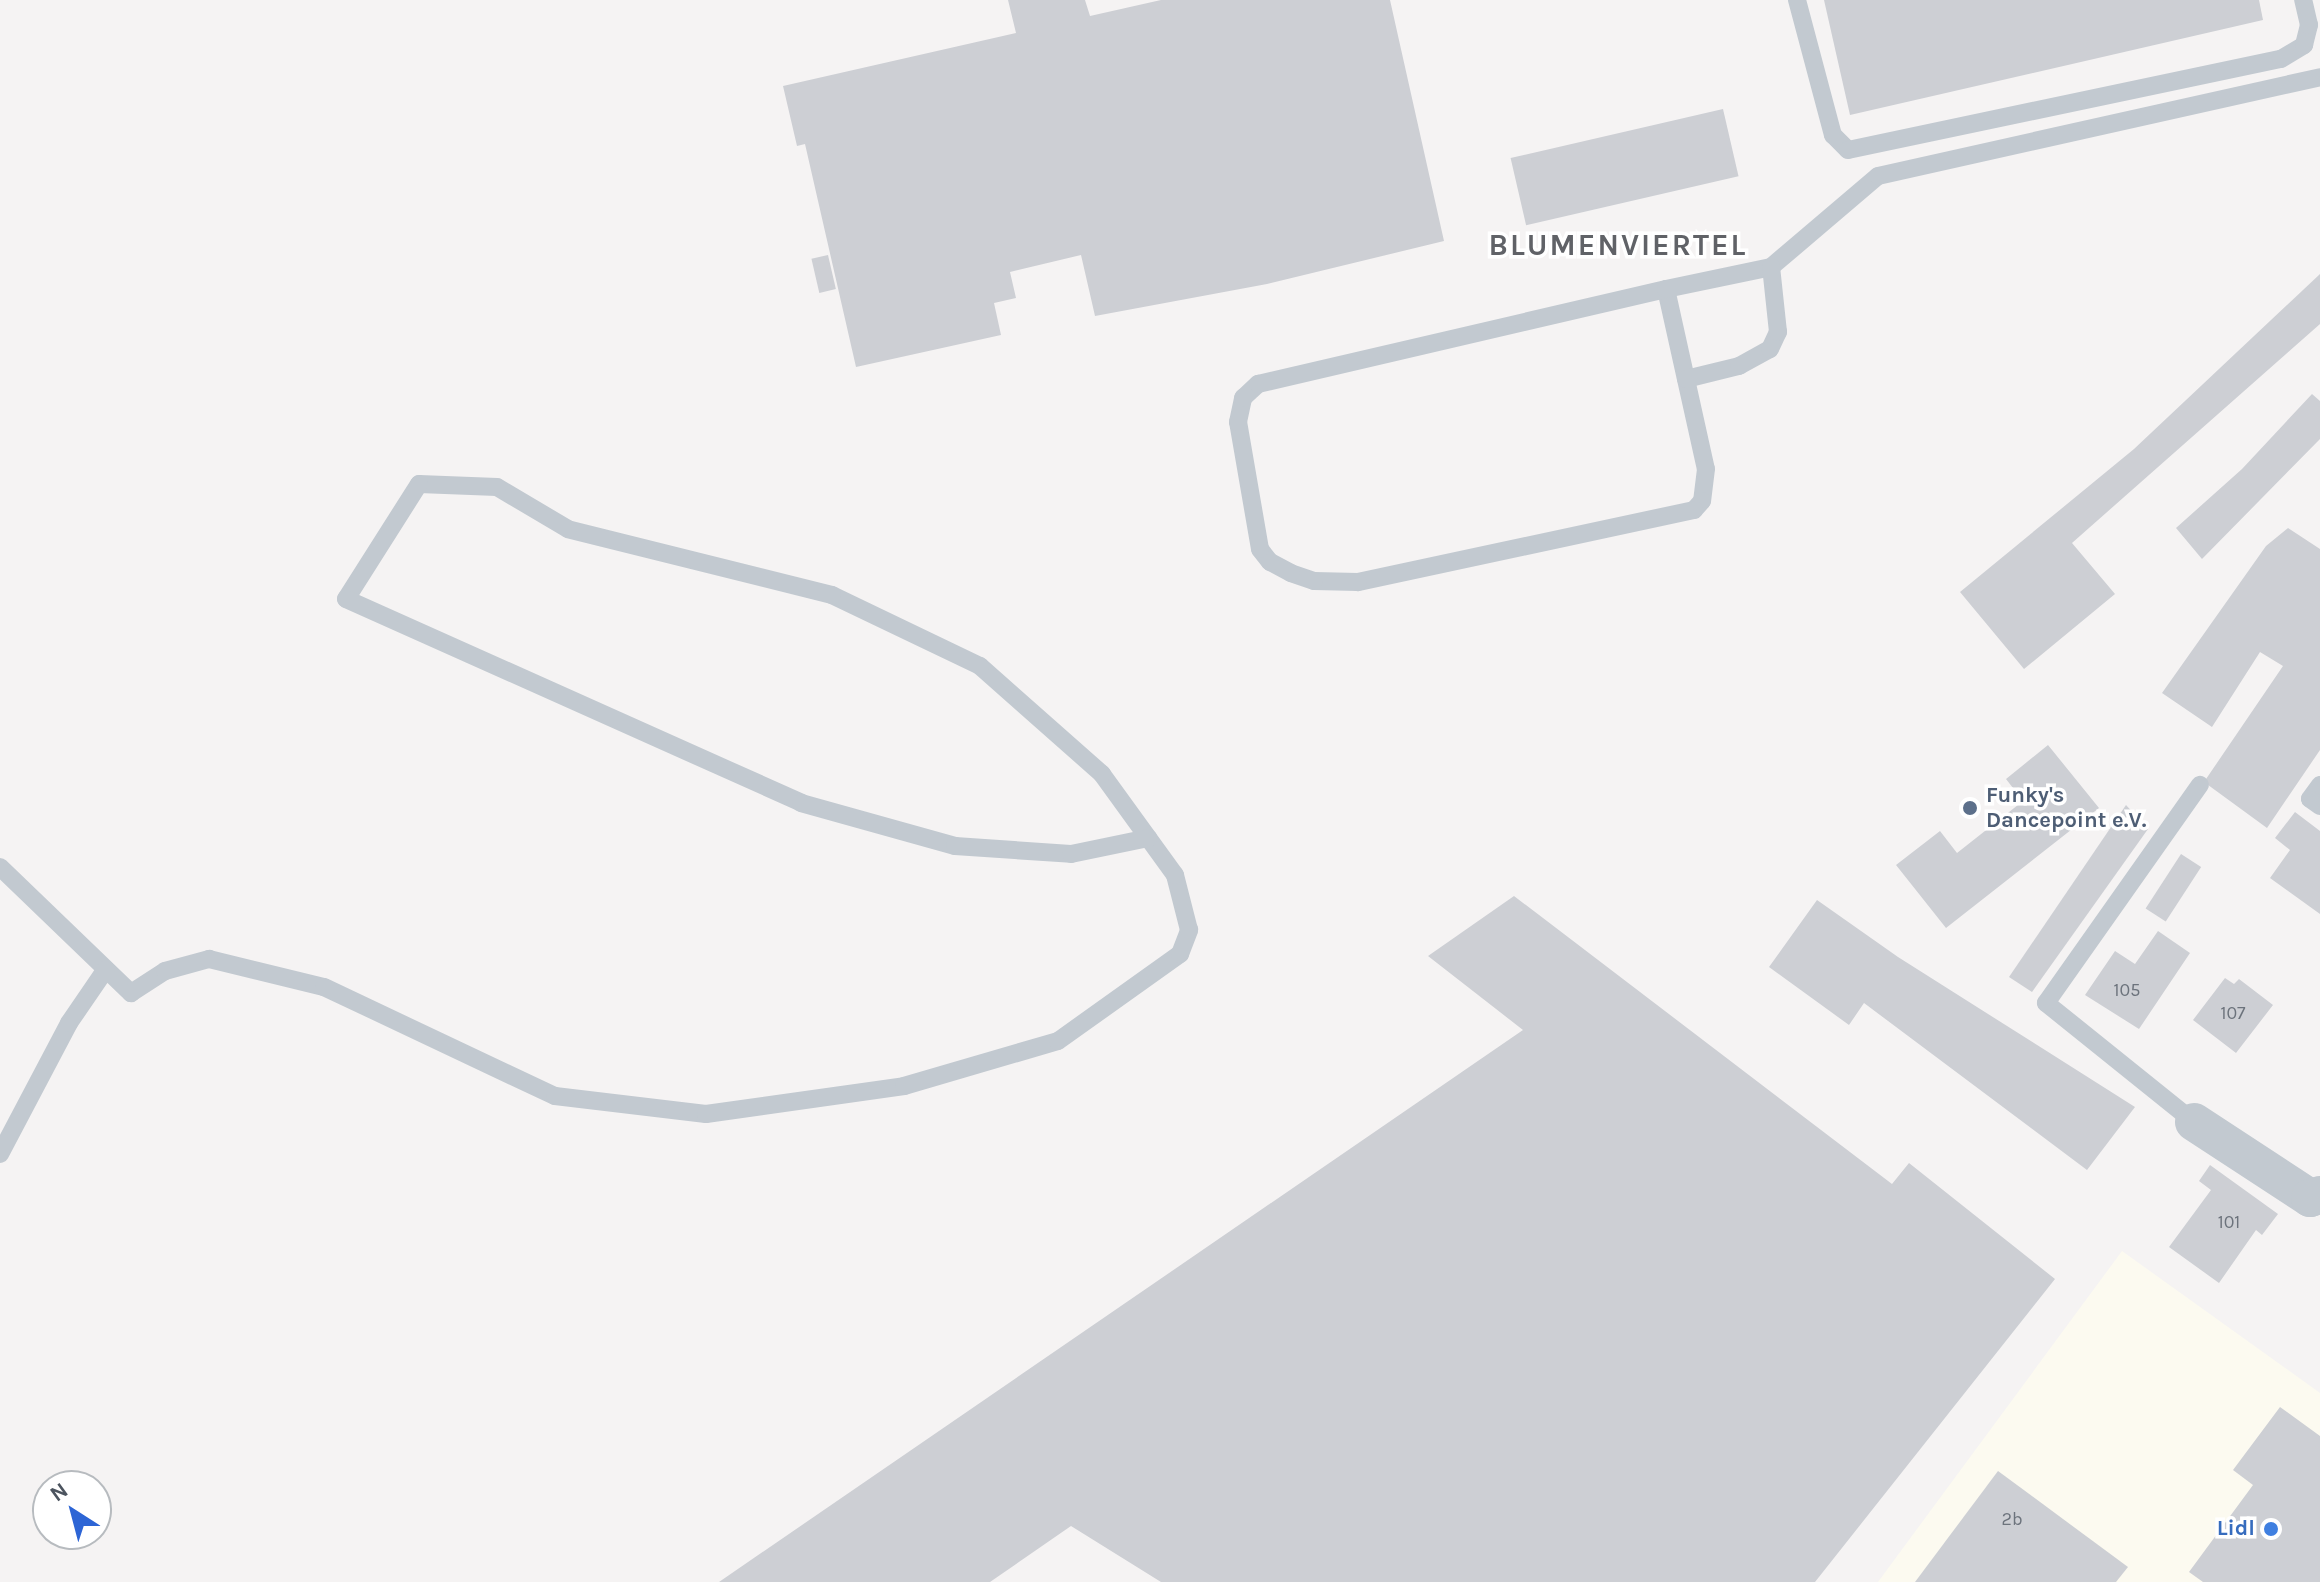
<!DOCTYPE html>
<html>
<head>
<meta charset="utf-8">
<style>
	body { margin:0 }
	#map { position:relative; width:2320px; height:1582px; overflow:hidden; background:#f5f3f3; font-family:Karla,sans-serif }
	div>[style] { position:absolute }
	.commercial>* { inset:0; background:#fcfaf0 }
	.building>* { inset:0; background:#cdcfd4; transform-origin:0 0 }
	.lane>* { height:18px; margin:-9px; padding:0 9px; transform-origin:9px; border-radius:9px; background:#c2c9d0 }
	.street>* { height:38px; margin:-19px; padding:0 19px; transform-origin:19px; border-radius:19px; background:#c2c9d0 }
	.dots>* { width:22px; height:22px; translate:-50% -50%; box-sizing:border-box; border:4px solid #fff; border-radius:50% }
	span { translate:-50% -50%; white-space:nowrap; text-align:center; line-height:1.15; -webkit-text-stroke:7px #fff; paint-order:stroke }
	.number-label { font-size:18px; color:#6c737c }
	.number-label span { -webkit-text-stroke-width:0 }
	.service-label { font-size:22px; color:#4e5e75; font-weight:700 }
	.left { translate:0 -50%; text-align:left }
	.shop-label { font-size:22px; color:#366cbe; font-weight:700 }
	.right { translate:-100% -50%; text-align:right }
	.district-label { font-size:30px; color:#606267; font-weight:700; letter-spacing:2px }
	.north { position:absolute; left:32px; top:1470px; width:80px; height:80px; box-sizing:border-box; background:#fff; border:2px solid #b7bbbf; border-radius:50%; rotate:324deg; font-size:22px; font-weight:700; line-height:32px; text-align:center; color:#4c545f }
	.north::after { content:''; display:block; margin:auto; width:28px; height:36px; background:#2d65d5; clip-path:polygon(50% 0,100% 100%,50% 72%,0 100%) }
</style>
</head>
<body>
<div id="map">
	<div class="commercial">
		<div style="clip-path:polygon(2122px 1251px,2320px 1393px,2320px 1582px,1878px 1582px)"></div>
	</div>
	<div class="building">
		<div style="clip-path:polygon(1008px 0,1085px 0,1090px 16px,1161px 0,1390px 0,1444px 241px,1267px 284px,1095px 316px,1081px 255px,1010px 272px,1016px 298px,994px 303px,1001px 335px,856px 367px,805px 144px,797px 146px,783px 86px,1016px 33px)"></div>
		<div style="clip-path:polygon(1824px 0,2259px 0,2263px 20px,1850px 115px)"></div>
		<div style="left:1723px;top:109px;width:69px;height:218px;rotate:77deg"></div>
		<div style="left:828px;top:255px;width:35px;height:17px;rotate:77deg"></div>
		<div style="clip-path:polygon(2320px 274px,2320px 324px,2072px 543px,2115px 594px,2024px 669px,1960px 592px,2134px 449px)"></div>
		<div style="clip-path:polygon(2312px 394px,2320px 401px,2320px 439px,2202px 559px,2176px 528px,2242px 469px)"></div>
		<div style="clip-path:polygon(2288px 528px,2320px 549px,2320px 750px,2267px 828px,2204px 782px,2283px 666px,2260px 652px,2212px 727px,2162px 693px,2266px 546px)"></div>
		<div style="clip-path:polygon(2048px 745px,2099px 808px,1946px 928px,1896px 865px,1940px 831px,1957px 853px,2023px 801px,2006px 779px)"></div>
		<div style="clip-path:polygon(2126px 805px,2148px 829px,2032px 992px,2009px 977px)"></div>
		<div style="clip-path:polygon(2295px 812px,2320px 831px,2320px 914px,2270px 878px,2290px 850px,2275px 838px)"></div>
		<div style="left:2181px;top:854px;width:24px;height:65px;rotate:33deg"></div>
		<div style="clip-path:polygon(1514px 896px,1892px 1184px,1909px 1163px,2055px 1279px,1815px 1582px,1161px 1582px,1071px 1526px,990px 1582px,719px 1582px,1523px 1030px,1428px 956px)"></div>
		<div style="clip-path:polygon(1817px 900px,1898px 957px,2135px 1107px,2087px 1170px,1864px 1003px,1849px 1025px,1769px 967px)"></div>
		<div style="clip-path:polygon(2158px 931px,2190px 953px,2139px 1029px,2085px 995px,2115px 951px,2135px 964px)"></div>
		<div style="clip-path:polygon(2225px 978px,2234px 984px,2239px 979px,2273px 1005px,2236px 1053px,2193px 1020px)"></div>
		<div style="clip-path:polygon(2210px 1165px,2278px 1214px,2262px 1235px,2256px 1230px,2219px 1283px,2169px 1247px,2211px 1190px,2199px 1181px)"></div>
		<div style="clip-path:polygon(2280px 1407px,2320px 1436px,2320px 1582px,2203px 1582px,2189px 1572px,2253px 1485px,2233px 1470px)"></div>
		<div style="clip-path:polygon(1998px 1471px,2128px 1567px,2116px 1582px,1915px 1582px)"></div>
	</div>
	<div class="lane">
		<div style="left:1797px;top:0;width:140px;rotate:75.1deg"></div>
		<div style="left:1833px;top:135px;width:21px;rotate:45deg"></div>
		<div style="left:1848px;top:150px;width:442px;rotate:-11.9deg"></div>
		<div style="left:2281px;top:59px;width:27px;rotate:-31deg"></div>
		<div style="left:2304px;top:45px;width:21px;rotate:-76deg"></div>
		<div style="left:2309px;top:25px;width:26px;rotate:-103deg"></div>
		<div style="left:1666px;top:289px;width:184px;rotate:77.5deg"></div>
		<div style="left:1706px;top:469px;width:32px;rotate:97deg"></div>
		<div style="left:1702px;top:501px;width:12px;rotate:132deg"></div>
		<div style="left:1694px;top:510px;width:344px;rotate:167.9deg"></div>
		<div style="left:1358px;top:582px;width:44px;rotate:-178.7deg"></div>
		<div style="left:1314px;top:581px;width:24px;rotate:-161deg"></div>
		<div style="left:1291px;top:573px;width:24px;rotate:-152deg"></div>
		<div style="left:1270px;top:562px;width:16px;rotate:-128deg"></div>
		<div style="left:1260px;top:549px;width:129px;rotate:-99.8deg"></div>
		<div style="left:1238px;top:422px;width:25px;rotate:-78deg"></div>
		<div style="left:1243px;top:398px;width:21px;rotate:-43deg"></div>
		<div style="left:1258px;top:384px;width:419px;rotate:-13.1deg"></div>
		<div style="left:1666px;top:289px;width:107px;rotate:-11.8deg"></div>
		<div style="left:1771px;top:267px;width:140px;rotate:-40.4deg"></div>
		<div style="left:1878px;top:176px;width:453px;rotate:-12.6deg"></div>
		<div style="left:1686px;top:379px;width:55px;rotate:-13.8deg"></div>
		<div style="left:1739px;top:366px;width:35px;rotate:-29deg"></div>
		<div style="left:1770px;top:349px;width:19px;rotate:-65deg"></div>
		<div style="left:1778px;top:332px;width:65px;rotate:-96.1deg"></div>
		<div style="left:2320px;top:785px;width:17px;rotate:126deg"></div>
		<div style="left:2310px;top:799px;width:12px;rotate:35deg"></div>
		<div style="left:0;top:867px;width:182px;rotate:43.9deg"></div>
		<div style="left:131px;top:993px;width:40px;rotate:-32.9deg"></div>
		<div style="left:165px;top:971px;width:46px;rotate:-15.3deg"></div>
		<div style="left:209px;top:959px;width:118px;rotate:13.7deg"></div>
		<div style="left:324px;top:987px;width:255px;rotate:25.3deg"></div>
		<div style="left:555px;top:1096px;width:152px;rotate:6.8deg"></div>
		<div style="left:706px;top:1114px;width:200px;rotate:-8deg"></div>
		<div style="left:904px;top:1086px;width:160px;rotate:-16.3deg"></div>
		<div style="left:1058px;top:1041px;width:150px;rotate:-35.5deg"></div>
		<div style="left:1180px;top:954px;width:26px;rotate:-69deg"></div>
		<div style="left:1189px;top:930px;width:57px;rotate:-104.3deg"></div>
		<div style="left:1175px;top:875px;width:125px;rotate:-125.9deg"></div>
		<div style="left:1102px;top:774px;width:163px;rotate:-138.5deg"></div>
		<div style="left:980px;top:666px;width:164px;rotate:-154.4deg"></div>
		<div style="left:832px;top:595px;width:272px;rotate:-166deg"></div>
		<div style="left:568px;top:529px;width:82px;rotate:-149.4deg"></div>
		<div style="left:497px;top:487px;width:78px;rotate:-177.8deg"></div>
		<div style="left:419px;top:484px;width:136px;rotate:122.4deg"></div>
		<div style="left:346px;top:599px;width:499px;rotate:24.1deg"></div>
		<div style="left:801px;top:803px;width:160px;rotate:15.6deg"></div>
		<div style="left:955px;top:846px;width:116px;rotate:3.9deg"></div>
		<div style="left:1071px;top:854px;width:79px;rotate:-11.7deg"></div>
		<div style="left:2194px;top:1122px;width:190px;rotate:-141.2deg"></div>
		<div style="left:2046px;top:1003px;width:267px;rotate:-54.8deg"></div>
		<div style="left:0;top:1154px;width:148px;rotate:-62.2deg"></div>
		<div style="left:69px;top:1023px;width:65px;rotate:-55.6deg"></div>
	</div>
	<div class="street">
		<div style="left:2194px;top:1122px;width:139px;rotate:33.2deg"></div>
		<div style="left:2310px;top:1198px;width:10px;rotate:-17deg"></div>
	</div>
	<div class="dots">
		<div style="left:1970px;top:808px;background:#5c6f8a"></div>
		<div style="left:2271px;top:1529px;background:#3f7fe0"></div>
	</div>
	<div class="number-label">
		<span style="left:2127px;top:990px">105</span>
		<span style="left:2233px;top:1013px">107</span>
		<span style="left:2229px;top:1222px">101</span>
		<span style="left:2012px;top:1519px">2b</span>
	</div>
	<div class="service-label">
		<span class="left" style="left:1986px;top:808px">Funky's<br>Dancepoint e.V.</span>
	</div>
	<div class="shop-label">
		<span class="right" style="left:2255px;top:1529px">Lidl</span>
	</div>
	<div class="district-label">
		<span style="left:1618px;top:245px">BLUMENVIERTEL</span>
	</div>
	<div class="north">N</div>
</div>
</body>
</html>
